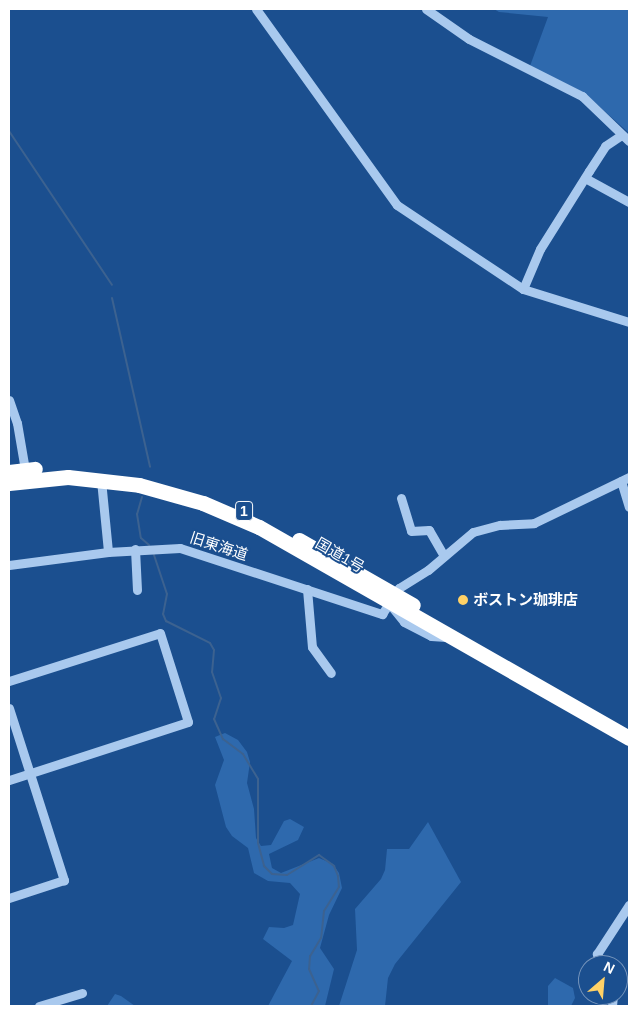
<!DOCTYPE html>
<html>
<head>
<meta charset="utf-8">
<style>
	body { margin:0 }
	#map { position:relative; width:638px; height:1015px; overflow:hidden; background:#1b4f8f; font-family:Helvetica,"Noto Sans JP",sans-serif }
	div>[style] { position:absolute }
	.green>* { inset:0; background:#2e69ad }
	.stream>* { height:2px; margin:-1px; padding:0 1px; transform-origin:1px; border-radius:1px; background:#3c6290 }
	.minor>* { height:9px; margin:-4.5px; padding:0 4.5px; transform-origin:4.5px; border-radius:4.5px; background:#a9c9ee }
	.highway>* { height:15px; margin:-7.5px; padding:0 7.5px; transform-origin:7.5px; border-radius:7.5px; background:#fff }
	.dots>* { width:14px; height:14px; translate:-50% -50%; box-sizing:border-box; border:2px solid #1b4f8f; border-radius:50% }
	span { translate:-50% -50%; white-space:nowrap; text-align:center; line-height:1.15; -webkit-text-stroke:4px #1b4f8f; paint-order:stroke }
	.shield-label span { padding:1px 4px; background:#1b4f8f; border:1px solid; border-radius:4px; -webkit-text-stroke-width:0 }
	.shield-label { font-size:14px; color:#fff; font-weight:700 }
	.street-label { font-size:15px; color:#fff }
	.poi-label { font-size:15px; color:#fff; font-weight:700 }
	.left { translate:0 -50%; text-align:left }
	.frame { position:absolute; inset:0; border:10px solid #fff; pointer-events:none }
	.north { position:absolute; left:578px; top:955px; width:50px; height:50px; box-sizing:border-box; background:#1b4f8f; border:1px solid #7695bc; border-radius:50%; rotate:27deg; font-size:14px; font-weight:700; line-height:20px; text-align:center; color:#fff }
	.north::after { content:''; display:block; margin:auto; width:18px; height:22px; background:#ffd166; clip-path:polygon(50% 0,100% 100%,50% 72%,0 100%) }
</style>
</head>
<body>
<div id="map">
	<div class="green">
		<div style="clip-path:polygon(494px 9px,629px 9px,629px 133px,583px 92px,530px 66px,548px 17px,499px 12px)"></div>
		<div style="clip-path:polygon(225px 733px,238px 740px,247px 752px,250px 762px,247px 783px,254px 809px,256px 838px,261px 846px,271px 845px,284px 821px,290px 819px,304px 827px,298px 840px,269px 854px,272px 868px,281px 873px,319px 858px,333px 864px,339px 873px,342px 888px,329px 915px,320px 948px,334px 969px,325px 1006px,268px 1006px,292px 961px,263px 939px,269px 927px,284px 928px,293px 925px,300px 894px,290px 883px,268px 881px,254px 873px,248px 848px,232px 836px,226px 827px,215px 785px,224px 760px,215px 737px)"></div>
		<div style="clip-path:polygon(428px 822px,461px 882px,395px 964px,388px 978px,385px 1006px,339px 1006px,357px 950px,355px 909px,381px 879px,385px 870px,387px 849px,409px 849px)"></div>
		<div style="clip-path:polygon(555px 978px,573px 988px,575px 998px,571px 1006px,548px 1006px,548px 986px)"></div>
		<div style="clip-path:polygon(115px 994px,121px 996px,135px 1006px,107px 1006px)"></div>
	</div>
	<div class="stream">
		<div style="left:9px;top:131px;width:185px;rotate:56.2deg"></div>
		<div style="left:112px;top:298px;width:173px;rotate:77.3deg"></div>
		<div style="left:142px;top:497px;width:18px;rotate:106deg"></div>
		<div style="left:137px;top:514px;width:24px;rotate:81deg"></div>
		<div style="left:141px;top:538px;width:11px;rotate:41deg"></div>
		<div style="left:153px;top:552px;width:44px;rotate:71.6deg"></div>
		<div style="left:167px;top:594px;width:20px;rotate:101deg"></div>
		<div style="left:163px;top:614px;width:8px;rotate:67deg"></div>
		<div style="left:166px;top:621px;width:49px;rotate:26.6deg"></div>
		<div style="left:210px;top:643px;width:8px;rotate:60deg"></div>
		<div style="left:214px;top:650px;width:22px;rotate:95deg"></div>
		<div style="left:212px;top:672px;width:28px;rotate:71deg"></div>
		<div style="left:221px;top:698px;width:22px;rotate:108deg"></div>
		<div style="left:214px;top:719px;width:22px;rotate:66deg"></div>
		<div style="left:223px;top:739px;width:25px;rotate:37deg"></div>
		<div style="left:243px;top:754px;width:29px;rotate:59deg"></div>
		<div style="left:258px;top:779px;width:64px;rotate:90deg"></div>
		<div style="left:258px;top:843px;width:24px;rotate:75deg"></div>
		<div style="left:264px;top:866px;width:11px;rotate:45deg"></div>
		<div style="left:272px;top:874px;width:15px;rotate:4deg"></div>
		<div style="left:287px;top:875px;width:38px;rotate:-32deg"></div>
		<div style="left:319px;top:855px;width:19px;rotate:36deg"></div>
		<div style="left:334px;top:866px;width:11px;rotate:68deg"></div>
		<div style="left:338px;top:876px;width:11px;rotate:85deg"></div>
		<div style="left:339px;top:887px;width:28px;rotate:122deg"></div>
		<div style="left:324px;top:911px;width:27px;rotate:96deg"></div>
		<div style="left:321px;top:938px;width:21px;rotate:121deg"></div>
		<div style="left:310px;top:956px;width:13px;rotate:94deg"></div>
		<div style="left:309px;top:969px;width:24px;rotate:66deg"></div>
		<div style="left:319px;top:991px;width:17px;rotate:118deg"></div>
	</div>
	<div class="minor">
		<div style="left:256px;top:9px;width:241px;rotate:54.3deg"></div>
		<div style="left:397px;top:205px;width:151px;rotate:33.7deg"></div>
		<div style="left:523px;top:289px;width:111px;rotate:17.3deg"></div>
		<div style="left:426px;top:9px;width:52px;rotate:34.9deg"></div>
		<div style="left:469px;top:39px;width:127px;rotate:26.8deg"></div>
		<div style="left:582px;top:96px;width:65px;rotate:43.8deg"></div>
		<div style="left:585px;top:178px;width:50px;rotate:28.6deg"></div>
		<div style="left:523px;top:289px;width:43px;rotate:-67deg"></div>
		<div style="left:540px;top:249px;width:92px;rotate:-57.9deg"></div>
		<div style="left:589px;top:171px;width:30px;rotate:-57deg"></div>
		<div style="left:605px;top:146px;width:18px;rotate:-34deg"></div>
		<div style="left:9px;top:400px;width:24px;rotate:71deg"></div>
		<div style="left:17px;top:423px;width:48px;rotate:80.3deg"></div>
		<div style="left:101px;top:480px;width:72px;rotate:84.4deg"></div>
		<div style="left:621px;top:481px;width:27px;rotate:73deg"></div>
		<div style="left:401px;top:498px;width:34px;rotate:73deg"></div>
		<div style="left:411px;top:531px;width:18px;rotate:-3deg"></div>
		<div style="left:429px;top:530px;width:30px;rotate:60deg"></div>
		<div style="left:135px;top:549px;width:41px;rotate:87.2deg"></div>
		<div style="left:9px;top:565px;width:100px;rotate:-7.5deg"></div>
		<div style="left:108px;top:552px;width:72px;rotate:-3.2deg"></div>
		<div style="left:180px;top:548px;width:213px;rotate:18.1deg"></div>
		<div style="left:382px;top:614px;width:31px;rotate:-57deg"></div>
		<div style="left:399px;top:588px;width:34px;rotate:-32deg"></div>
		<div style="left:428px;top:570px;width:59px;rotate:-40.2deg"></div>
		<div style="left:473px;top:532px;width:28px;rotate:-15deg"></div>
		<div style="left:500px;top:525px;width:34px;rotate:-3deg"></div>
		<div style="left:534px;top:523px;width:106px;rotate:-25.8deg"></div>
		<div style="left:307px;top:589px;width:58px;rotate:85.1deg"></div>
		<div style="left:312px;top:647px;width:32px;rotate:54deg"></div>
		<div style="left:392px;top:607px;width:19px;rotate:51deg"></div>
		<div style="left:404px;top:622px;width:30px;rotate:27deg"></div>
		<div style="left:431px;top:636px;width:15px;rotate:4deg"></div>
		<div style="left:9px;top:681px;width:158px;rotate:-17.6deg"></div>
		<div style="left:160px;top:633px;width:93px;rotate:72.5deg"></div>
		<div style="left:188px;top:722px;width:188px;rotate:162deg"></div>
		<div style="left:9px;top:708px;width:181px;rotate:72.3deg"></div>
		<div style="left:64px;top:880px;width:58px;rotate:161.9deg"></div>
		<div style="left:603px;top:965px;width:13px;rotate:-119deg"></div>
		<div style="left:597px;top:954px;width:59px;rotate:-56.9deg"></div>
		<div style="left:39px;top:1006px;width:45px;rotate:-16.8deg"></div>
		<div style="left:612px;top:1006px;width:11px;rotate:-85deg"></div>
	</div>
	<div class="highway">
		<div style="left:9px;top:472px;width:26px;rotate:-7deg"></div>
		<div style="left:9px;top:483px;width:59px;rotate:-5.8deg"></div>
		<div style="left:68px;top:477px;width:71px;rotate:6.4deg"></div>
		<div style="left:139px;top:485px;width:66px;rotate:15.7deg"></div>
		<div style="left:203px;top:503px;width:61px;rotate:23.2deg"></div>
		<div style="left:259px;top:527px;width:426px;rotate:29.7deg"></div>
		<div style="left:299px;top:540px;width:131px;rotate:29.7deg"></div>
	</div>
	<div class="dots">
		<div style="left:463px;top:600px;background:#ffd166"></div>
	</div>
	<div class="shield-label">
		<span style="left:244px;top:511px">1</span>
	</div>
	<div class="street-label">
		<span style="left:219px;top:546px;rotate:18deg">旧東海道</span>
		<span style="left:340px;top:555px;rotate:30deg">国道1号</span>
	</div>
	<div class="poi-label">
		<span class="left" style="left:473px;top:600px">ボストン珈琲店</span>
	</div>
	<div class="frame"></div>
	<div class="north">N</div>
</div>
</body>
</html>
